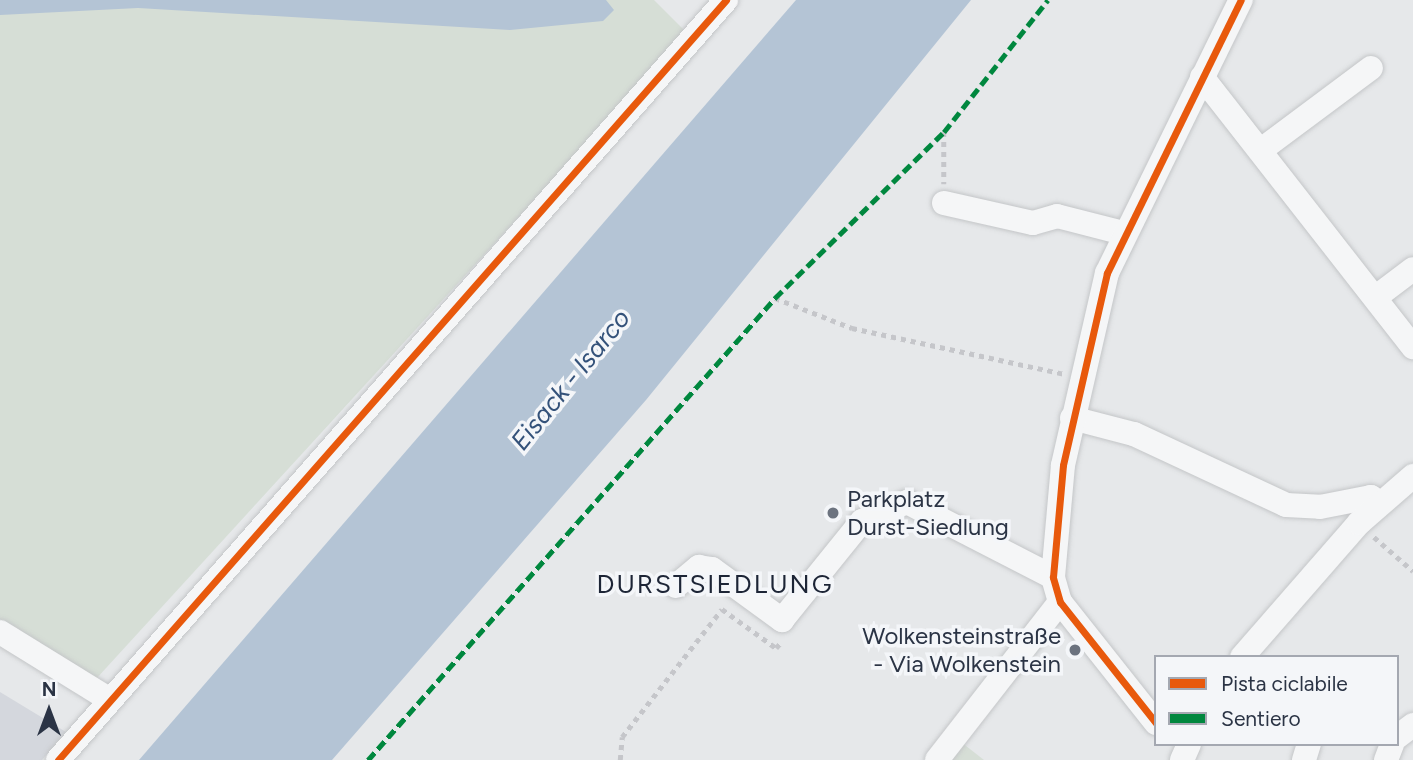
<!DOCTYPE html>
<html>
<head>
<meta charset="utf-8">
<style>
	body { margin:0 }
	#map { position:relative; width:1413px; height:760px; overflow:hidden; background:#e6e8ea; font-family:Figtree,sans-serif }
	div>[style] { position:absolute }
	.built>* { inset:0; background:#d4d7dd }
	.green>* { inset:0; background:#d6ded6 }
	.water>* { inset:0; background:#b4c4d5 }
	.path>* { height:4.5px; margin-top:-2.25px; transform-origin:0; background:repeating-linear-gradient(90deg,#c5c6ca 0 5px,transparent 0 10px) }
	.roads { filter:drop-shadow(0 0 2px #c4c6c8) drop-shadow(0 0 2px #c4c6c8) }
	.minor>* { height:24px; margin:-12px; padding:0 12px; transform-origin:12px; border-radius:12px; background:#f5f6f7 }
	.quiet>* { height:5px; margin-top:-2.5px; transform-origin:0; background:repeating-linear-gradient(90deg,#00873e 0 10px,transparent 0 15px) }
	.cycleway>* { height:7px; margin:-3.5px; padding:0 3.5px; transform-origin:3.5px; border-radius:3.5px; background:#e8590c }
	.dots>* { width:19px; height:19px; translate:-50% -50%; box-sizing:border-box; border:4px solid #f4f6f9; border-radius:50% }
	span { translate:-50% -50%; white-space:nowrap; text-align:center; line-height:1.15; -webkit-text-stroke:7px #f4f6f9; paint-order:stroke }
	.poi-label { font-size:24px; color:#2b3445 }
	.left { translate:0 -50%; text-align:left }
	.right { translate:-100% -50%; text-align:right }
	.water-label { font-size:26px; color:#34527a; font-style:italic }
	.neighbourhood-label { font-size:26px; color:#1d2536; letter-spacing:2px }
	.legend { position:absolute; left:1154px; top:655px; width:245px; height:91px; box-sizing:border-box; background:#f4f6f9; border:2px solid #a4a8b1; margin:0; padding:9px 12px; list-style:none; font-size:21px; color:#2b3445 }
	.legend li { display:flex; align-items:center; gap:14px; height:35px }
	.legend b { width:35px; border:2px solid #a4a8b1 }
	.north { position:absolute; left:14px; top:676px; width:70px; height:70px; -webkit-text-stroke:5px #f4f6f9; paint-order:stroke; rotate:0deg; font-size:19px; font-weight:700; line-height:28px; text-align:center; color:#2b3445 }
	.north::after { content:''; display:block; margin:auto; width:24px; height:32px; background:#2b3445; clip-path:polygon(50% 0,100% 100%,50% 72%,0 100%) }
</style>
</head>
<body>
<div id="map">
	<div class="built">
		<div style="clip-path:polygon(0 692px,66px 732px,42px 760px,0 760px)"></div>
	</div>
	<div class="green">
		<div style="clip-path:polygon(0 0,654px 0,687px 33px,96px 679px,0 621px)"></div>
		<div style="clip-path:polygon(961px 742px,984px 760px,946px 760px)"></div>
	</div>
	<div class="water">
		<div style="clip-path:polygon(0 0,606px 0,614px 10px,603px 21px,510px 30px,138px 8px,0 15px)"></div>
		<div style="clip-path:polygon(796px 0,971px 0,646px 400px,332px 760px,139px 760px)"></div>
	</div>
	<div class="path">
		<div style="left:944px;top:132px;width:52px;rotate:90deg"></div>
		<div style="left:775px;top:298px;width:83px;rotate:21.3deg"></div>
		<div style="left:852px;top:328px;width:217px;rotate:12.2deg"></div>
		<div style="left:1374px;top:537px;width:52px;rotate:41.1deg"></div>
		<div style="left:620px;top:760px;width:23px;rotate:-85deg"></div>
		<div style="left:622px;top:737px;width:162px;rotate:-52deg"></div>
		<div style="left:722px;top:609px;width:67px;rotate:35.8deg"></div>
		<div style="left:776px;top:648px;width:9px;rotate:-49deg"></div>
	</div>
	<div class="roads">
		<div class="minor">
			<div style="left:1202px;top:77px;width:343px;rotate:52deg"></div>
			<div style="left:1261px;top:150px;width:137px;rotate:-36.7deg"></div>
			<div style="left:944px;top:203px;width:91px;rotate:12.7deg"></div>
			<div style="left:1033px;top:223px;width:25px;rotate:-16deg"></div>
			<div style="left:1057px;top:216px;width:68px;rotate:14.4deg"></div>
			<div style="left:1376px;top:297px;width:46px;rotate:-37.1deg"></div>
			<div style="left:1072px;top:418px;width:64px;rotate:14.5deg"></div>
			<div style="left:1134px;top:434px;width:168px;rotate:25deg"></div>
			<div style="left:1286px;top:505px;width:34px;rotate:3deg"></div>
			<div style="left:1320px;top:507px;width:52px;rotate:-11.1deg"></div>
			<div style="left:1371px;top:497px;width:10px;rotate:37deg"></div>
			<div style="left:676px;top:586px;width:30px;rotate:-40deg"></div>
			<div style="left:699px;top:567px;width:13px;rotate:9deg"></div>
			<div style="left:712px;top:569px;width:87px;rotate:36.1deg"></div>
			<div style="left:782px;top:620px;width:127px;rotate:-51.1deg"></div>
			<div style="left:862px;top:521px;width:49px;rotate:-22.9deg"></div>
			<div style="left:907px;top:502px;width:164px;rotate:27.2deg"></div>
			<div style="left:0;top:632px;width:126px;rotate:31.7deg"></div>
			<div style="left:1242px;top:657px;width:178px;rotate:-48.9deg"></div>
			<div style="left:1359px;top:523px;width:72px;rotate:-41deg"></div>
			<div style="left:1156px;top:723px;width:154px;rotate:-128.4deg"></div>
			<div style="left:1060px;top:602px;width:26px;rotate:-106deg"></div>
			<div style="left:1053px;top:577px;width:112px;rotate:-84.9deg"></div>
			<div style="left:1063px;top:465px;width:197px;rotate:-77.1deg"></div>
			<div style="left:1107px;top:273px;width:304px;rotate:-63.9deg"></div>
			<div style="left:1397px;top:737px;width:20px;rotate:-37deg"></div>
			<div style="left:58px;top:760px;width:1012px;rotate:-48.69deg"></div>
			<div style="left:937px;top:760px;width:200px;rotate:-52.1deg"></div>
			<div style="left:1182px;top:760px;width:17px;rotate:-66deg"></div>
			<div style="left:1304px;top:760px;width:17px;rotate:-73deg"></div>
			<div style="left:1386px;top:760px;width:17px;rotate:-69deg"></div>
		</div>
	</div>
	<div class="quiet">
		<div style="left:368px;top:760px;width:616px;rotate:-48.62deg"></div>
		<div style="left:775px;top:298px;width:237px;rotate:-44.5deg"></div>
		<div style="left:944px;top:132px;width:168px;rotate:-51.8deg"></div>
	</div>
	<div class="cycleway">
		<div style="left:1156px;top:723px;width:154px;rotate:-128.4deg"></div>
		<div style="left:1060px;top:602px;width:26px;rotate:-106deg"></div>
		<div style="left:1053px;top:577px;width:112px;rotate:-84.9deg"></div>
		<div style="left:1063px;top:465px;width:197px;rotate:-77.1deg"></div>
		<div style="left:1107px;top:273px;width:304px;rotate:-63.9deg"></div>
		<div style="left:58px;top:760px;width:1012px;rotate:-48.69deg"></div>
	</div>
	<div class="dots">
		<div style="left:833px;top:513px;background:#6c737f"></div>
		<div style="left:1075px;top:650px;background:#6c737f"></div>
	</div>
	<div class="poi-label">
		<span class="left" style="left:847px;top:513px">Parkplatz<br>Durst-Siedlung</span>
		<span class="right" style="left:1061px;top:650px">Wolkensteinstraße<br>- Via Wolkenstein</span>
	</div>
	<div class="water-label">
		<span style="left:571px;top:380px;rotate:-51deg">Eisack - Isarco</span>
	</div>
	<div class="neighbourhood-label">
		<span style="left:715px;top:585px">DURSTSIEDLUNG</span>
	</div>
	<ul class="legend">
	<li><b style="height:9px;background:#e8590c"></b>Pista ciclabile</li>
	<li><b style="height:9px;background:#00873e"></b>Sentiero</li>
	</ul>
	<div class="north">N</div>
</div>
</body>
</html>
